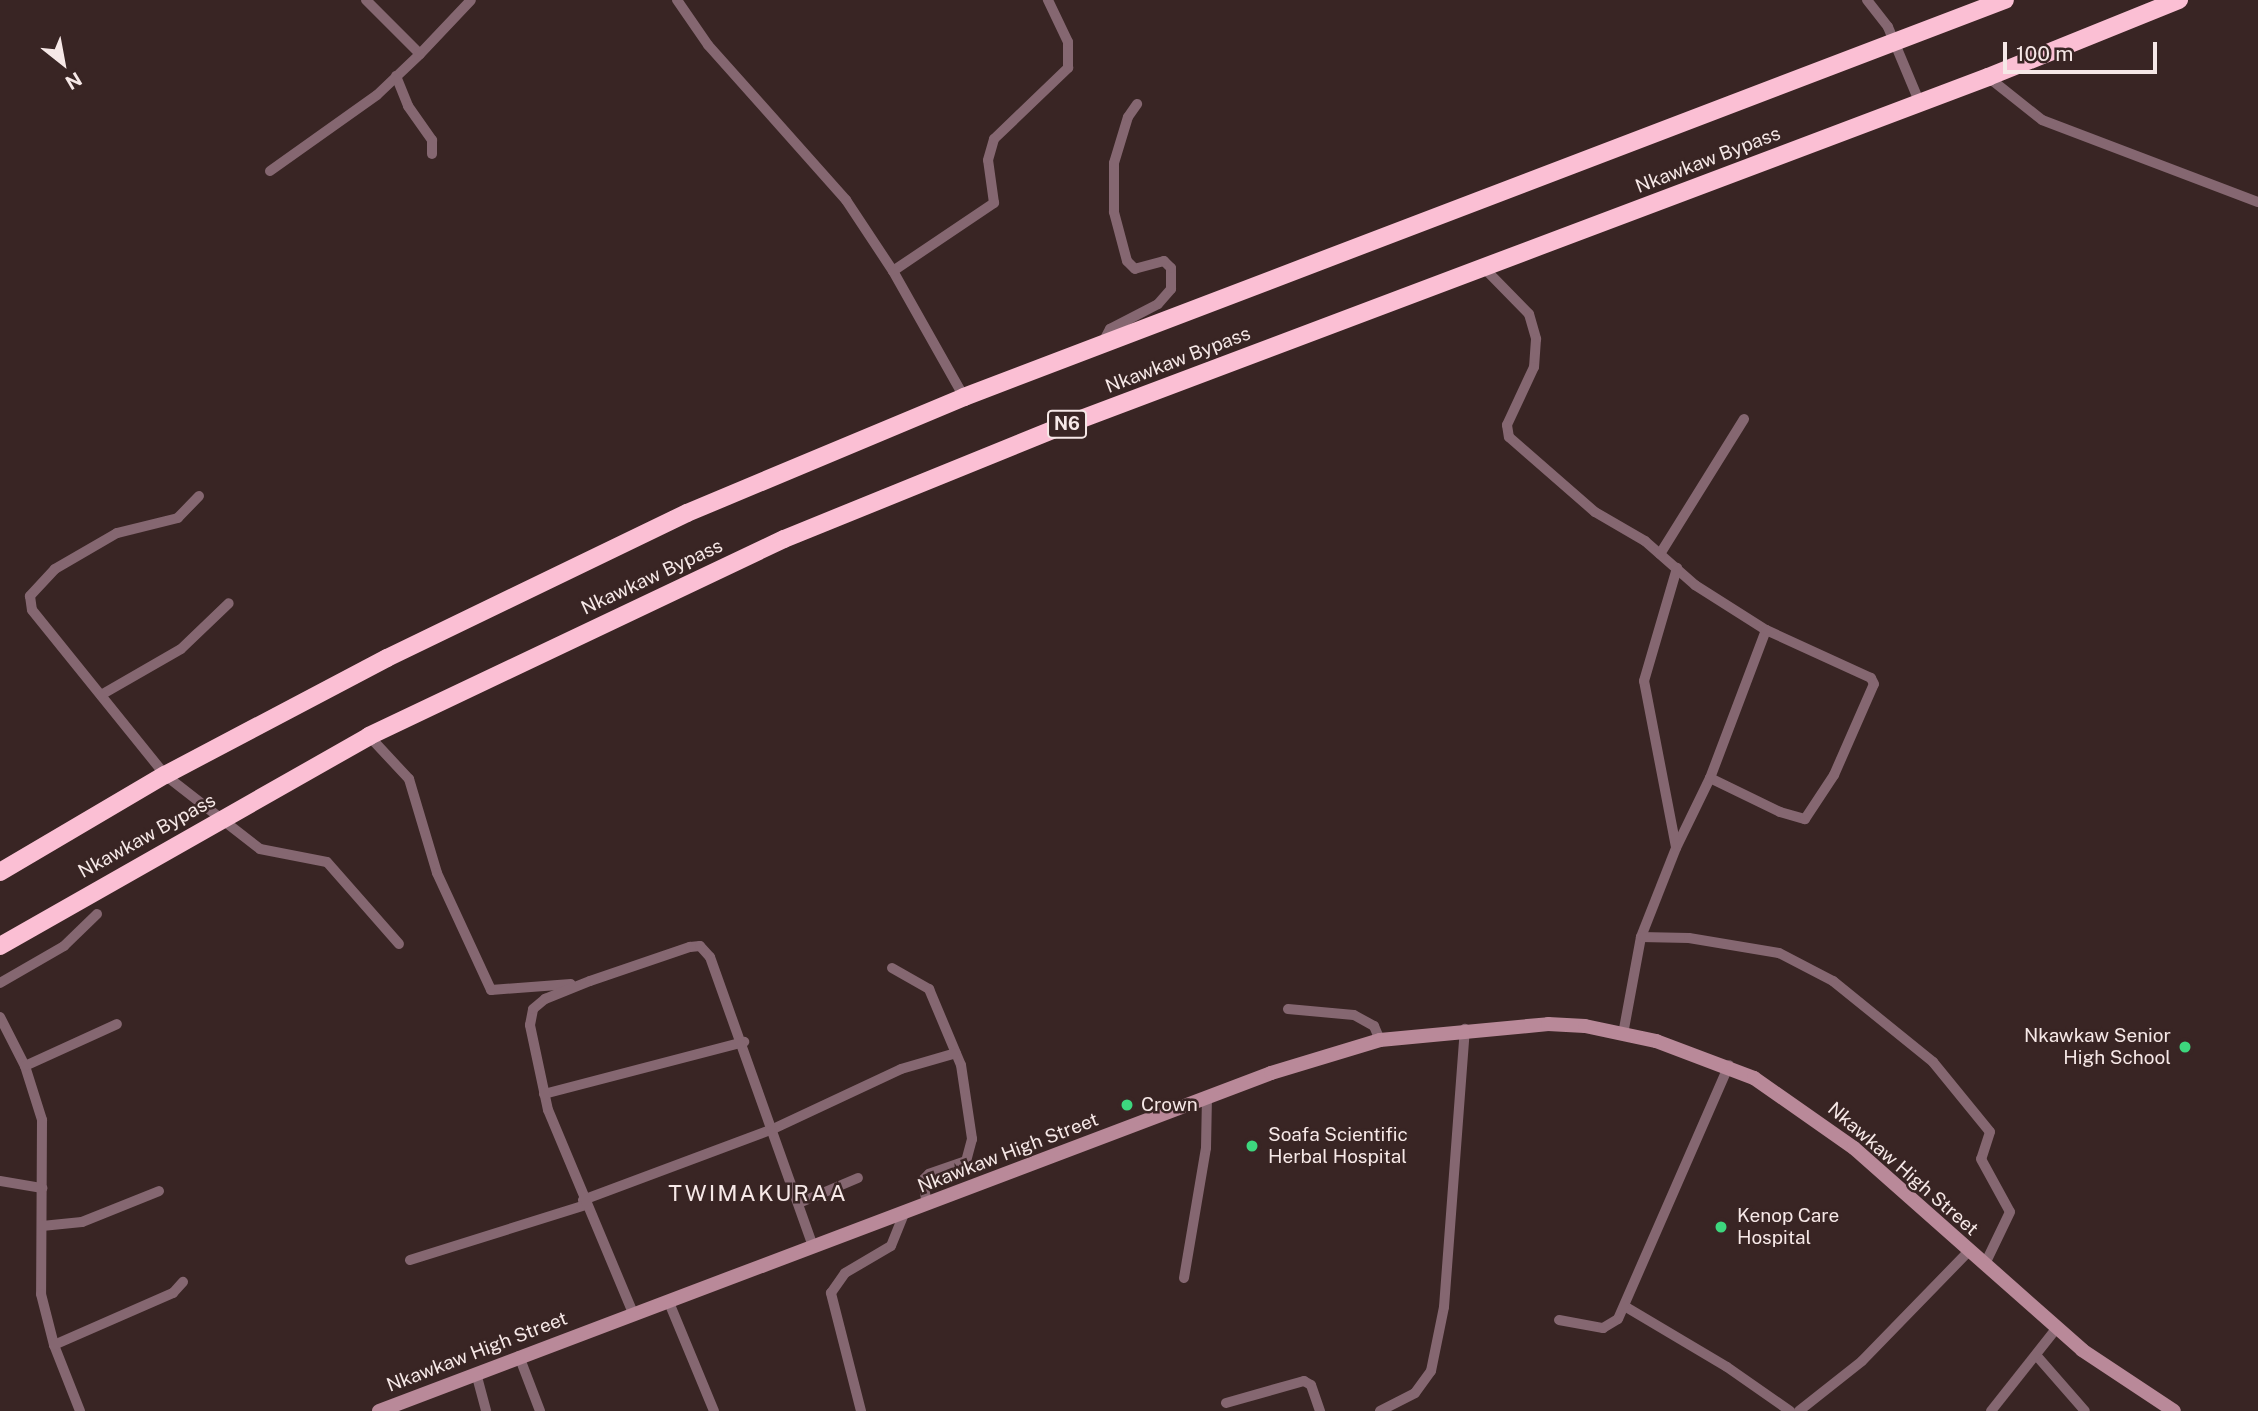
<!DOCTYPE html>
<html>
<head>
<meta charset="utf-8">
<style>
	body { margin:0 }
	#map { position:relative; width:2258px; height:1411px; overflow:hidden; background:#392524; font-family:"Public Sans",sans-serif }
	div>[style] { position:absolute }
	.street>* { height:10px; margin:-5px; padding:0 5px; transform-origin:5px; border-radius:5px; background:#856771 }
	.secondary>* { height:14px; margin:-7px; padding:0 7px; transform-origin:7px; border-radius:7px; background:#b98999 }
	.highway>* { height:18px; margin:-9px; padding:0 9px; transform-origin:9px; border-radius:9px; background:#fbbfd4 }
	.dots>* { width:19px; height:19px; translate:-50% -50%; box-sizing:border-box; border:4px solid #392524; border-radius:50% }
	span { translate:-50% -50%; white-space:nowrap; text-align:center; line-height:1.15; -webkit-text-stroke:5px #392524; paint-order:stroke }
	.shield-label span { padding:2px 5px; background:#392524; border:2px solid; border-radius:5px; -webkit-text-stroke-width:0 }
	.shield-label { font-size:18px; color:#f6e8e7; font-weight:700 }
	.street-label { font-size:19px; color:#f6e8e7 }
	.poi-label { font-size:19px; color:#f6e8e7 }
	.right { translate:-100% -50%; text-align:right }
	.left { translate:0 -50%; text-align:left }
	.quarter-label { font-size:23px; color:#f6e8e7; letter-spacing:2px }
	.north { position:absolute; left:28px; top:28px; width:70px; height:70px; -webkit-text-stroke:5px #392524; paint-order:stroke; rotate:149deg; font-size:19px; font-weight:700; line-height:28px; text-align:center; color:#f6e8e7 }
	.north::after { content:''; display:block; margin:auto; width:24px; height:32px; background:#f6e8e7; clip-path:polygon(50% 0,100% 100%,50% 72%,0 100%) }
	.scale { position:absolute; left:2003px; top:42px; width:154px; height:32px; box-sizing:border-box; border:4px solid #f6e8e7; border-top:0; padding-left:9px; font-size:21px; line-height:24px; white-space:nowrap; color:#f6e8e7; -webkit-text-stroke:5px #392524; paint-order:stroke }
</style>
</head>
<body>
<div id="map">
	<div class="street">
		<div style="left:366px;top:0;width:76px;rotate:45deg"></div>
		<div style="left:420px;top:54px;width:74px;rotate:-46.6deg"></div>
		<div style="left:677px;top:0;width:55px;rotate:55.4deg"></div>
		<div style="left:708px;top:45px;width:208px;rotate:48.3deg"></div>
		<div style="left:846px;top:200px;width:85px;rotate:56.5deg"></div>
		<div style="left:893px;top:271px;width:145px;rotate:60.6deg"></div>
		<div style="left:1867px;top:0;width:34px;rotate:52deg"></div>
		<div style="left:1888px;top:27px;width:80px;rotate:67.3deg"></div>
		<div style="left:396px;top:76px;width:32px;rotate:68deg"></div>
		<div style="left:408px;top:106px;width:42px;rotate:54.8deg"></div>
		<div style="left:432px;top:140px;width:14px;rotate:90deg"></div>
		<div style="left:1988px;top:77px;width:69px;rotate:38.5deg"></div>
		<div style="left:2042px;top:120px;width:231px;rotate:20.8deg"></div>
		<div style="left:270px;top:171px;width:131px;rotate:-35.4deg"></div>
		<div style="left:377px;top:95px;width:59px;rotate:-43.6deg"></div>
		<div style="left:1484px;top:268px;width:64px;rotate:45.6deg"></div>
		<div style="left:1529px;top:314px;width:26px;rotate:74deg"></div>
		<div style="left:1536px;top:339px;width:28px;rotate:94deg"></div>
		<div style="left:1534px;top:367px;width:64px;rotate:115deg"></div>
		<div style="left:1507px;top:425px;width:12px;rotate:81deg"></div>
		<div style="left:1509px;top:437px;width:114px;rotate:41.1deg"></div>
		<div style="left:1595px;top:512px;width:58px;rotate:30.1deg"></div>
		<div style="left:1645px;top:541px;width:67px;rotate:41.3deg"></div>
		<div style="left:1695px;top:585px;width:84px;rotate:32.4deg"></div>
		<div style="left:1766px;top:630px;width:158px;rotate:110.7deg"></div>
		<div style="left:1710px;top:778px;width:78px;rotate:115.9deg"></div>
		<div style="left:1676px;top:848px;width:96px;rotate:111.5deg"></div>
		<div style="left:1641px;top:937px;width:99px;rotate:100.5deg"></div>
		<div style="left:893px;top:271px;width:122px;rotate:-34deg"></div>
		<div style="left:994px;top:203px;width:43px;rotate:-97.9deg"></div>
		<div style="left:988px;top:160px;width:22px;rotate:-74deg"></div>
		<div style="left:994px;top:139px;width:103px;rotate:-43.8deg"></div>
		<div style="left:1068px;top:68px;width:26px;rotate:-90deg"></div>
		<div style="left:1068px;top:42px;width:47px;rotate:-115.5deg"></div>
		<div style="left:1103px;top:342px;width:15px;rotate:-62deg"></div>
		<div style="left:1110px;top:329px;width:54px;rotate:-27.5deg"></div>
		<div style="left:1158px;top:304px;width:20px;rotate:-49deg"></div>
		<div style="left:1171px;top:289px;width:21px;rotate:-90deg"></div>
		<div style="left:1171px;top:268px;width:10px;rotate:-135deg"></div>
		<div style="left:1164px;top:261px;width:30px;rotate:165deg"></div>
		<div style="left:1135px;top:269px;width:11px;rotate:-135deg"></div>
		<div style="left:1127px;top:261px;width:51px;rotate:-104.9deg"></div>
		<div style="left:1114px;top:212px;width:49px;rotate:-90deg"></div>
		<div style="left:1114px;top:163px;width:48px;rotate:-73.1deg"></div>
		<div style="left:1128px;top:117px;width:16px;rotate:-55deg"></div>
		<div style="left:199px;top:496px;width:30px;rotate:134deg"></div>
		<div style="left:178px;top:518px;width:63px;rotate:166.2deg"></div>
		<div style="left:117px;top:533px;width:72px;rotate:149.9deg"></div>
		<div style="left:55px;top:569px;width:37px;rotate:133deg"></div>
		<div style="left:30px;top:596px;width:14px;rotate:82deg"></div>
		<div style="left:32px;top:610px;width:212px;rotate:51.1deg"></div>
		<div style="left:165px;top:775px;width:120px;rotate:37.9deg"></div>
		<div style="left:260px;top:849px;width:68px;rotate:11deg"></div>
		<div style="left:327px;top:862px;width:109px;rotate:48.7deg"></div>
		<div style="left:1660px;top:554px;width:159px;rotate:-58.1deg"></div>
		<div style="left:101px;top:695px;width:92px;rotate:-29.9deg"></div>
		<div style="left:181px;top:649px;width:66px;rotate:-43.8deg"></div>
		<div style="left:369px;top:736px;width:59px;rotate:47.1deg"></div>
		<div style="left:409px;top:779px;width:98px;rotate:73.4deg"></div>
		<div style="left:437px;top:873px;width:129px;rotate:65.2deg"></div>
		<div style="left:491px;top:990px;width:80px;rotate:-4.3deg"></div>
		<div style="left:1710px;top:778px;width:78px;rotate:25.9deg"></div>
		<div style="left:1780px;top:812px;width:26px;rotate:16deg"></div>
		<div style="left:1805px;top:819px;width:53px;rotate:-56.6deg"></div>
		<div style="left:1834px;top:775px;width:99px;rotate:-66.3deg"></div>
		<div style="left:1874px;top:684px;width:7px;rotate:-117deg"></div>
		<div style="left:1871px;top:678px;width:115px;rotate:-155.4deg"></div>
		<div style="left:1676px;top:847px;width:169px;rotate:-100.9deg"></div>
		<div style="left:1644px;top:681px;width:118px;rotate:-73.7deg"></div>
		<div style="left:1641px;top:937px;width:48px;rotate:1.2deg"></div>
		<div style="left:1689px;top:938px;width:91px;rotate:9.5deg"></div>
		<div style="left:1779px;top:953px;width:61px;rotate:27.4deg"></div>
		<div style="left:1833px;top:981px;width:129px;rotate:39deg"></div>
		<div style="left:1933px;top:1062px;width:90px;rotate:50.8deg"></div>
		<div style="left:1990px;top:1132px;width:28px;rotate:108deg"></div>
		<div style="left:1981px;top:1159px;width:60px;rotate:61.3deg"></div>
		<div style="left:2010px;top:1212px;width:58px;rotate:115.7deg"></div>
		<div style="left:892px;top:968px;width:43px;rotate:29.6deg"></div>
		<div style="left:929px;top:989px;width:82px;rotate:67.2deg"></div>
		<div style="left:961px;top:1065px;width:75px;rotate:81.5deg"></div>
		<div style="left:972px;top:1139px;width:23px;rotate:105deg"></div>
		<div style="left:966px;top:1161px;width:39px;rotate:161deg"></div>
		<div style="left:929px;top:1174px;width:8px;rotate:135deg"></div>
		<div style="left:923px;top:1180px;width:24px;rotate:81deg"></div>
		<div style="left:0;top:983px;width:74px;rotate:-30deg"></div>
		<div style="left:64px;top:946px;width:46px;rotate:-44.1deg"></div>
		<div style="left:1288px;top:1009px;width:66px;rotate:5.2deg"></div>
		<div style="left:1354px;top:1015px;width:23px;rotate:29deg"></div>
		<div style="left:1374px;top:1026px;width:15px;rotate:67deg"></div>
		<div style="left:0;top:1017px;width:55px;rotate:63deg"></div>
		<div style="left:25px;top:1066px;width:57px;rotate:72.5deg"></div>
		<div style="left:42px;top:1120px;width:174px;rotate:90.3deg"></div>
		<div style="left:41px;top:1294px;width:53px;rotate:75.7deg"></div>
		<div style="left:54px;top:1345px;width:71px;rotate:68.5deg"></div>
		<div style="left:25px;top:1066px;width:101px;rotate:-24.5deg"></div>
		<div style="left:544px;top:1094px;width:207px;rotate:-14.6deg"></div>
		<div style="left:0;top:1181px;width:43px;rotate:9.5deg"></div>
		<div style="left:583px;top:1200px;width:203px;rotate:-20.5deg"></div>
		<div style="left:773px;top:1129px;width:141px;rotate:-25.1deg"></div>
		<div style="left:901px;top:1069px;width:57px;rotate:-16.2deg"></div>
		<div style="left:799px;top:1203px;width:64px;rotate:-23deg"></div>
		<div style="left:42px;top:1226px;width:40px;rotate:-5.7deg"></div>
		<div style="left:82px;top:1222px;width:83px;rotate:-21.9deg"></div>
		<div style="left:410px;top:1260px;width:184px;rotate:-17.4deg"></div>
		<div style="left:1184px;top:1278px;width:132px;rotate:-80.4deg"></div>
		<div style="left:1206px;top:1148px;width:51px;rotate:-88.9deg"></div>
		<div style="left:668px;top:1300px;width:120px;rotate:67.5deg"></div>
		<div style="left:1626px;top:1307px;width:117px;rotate:30.7deg"></div>
		<div style="left:1727px;top:1367px;width:77px;rotate:34.9deg"></div>
		<div style="left:633px;top:1313px;width:220px;rotate:-112.7deg"></div>
		<div style="left:548px;top:1110px;width:87px;rotate:-102deg"></div>
		<div style="left:530px;top:1025px;width:16px;rotate:-79deg"></div>
		<div style="left:533px;top:1009px;width:16px;rotate:-40deg"></div>
		<div style="left:545px;top:999px;width:48px;rotate:-21.8deg"></div>
		<div style="left:590px;top:981px;width:106px;rotate:-18.8deg"></div>
		<div style="left:690px;top:947px;width:10px;rotate:-6deg"></div>
		<div style="left:700px;top:946px;width:15px;rotate:48deg"></div>
		<div style="left:710px;top:957px;width:305px;rotate:70.4deg"></div>
		<div style="left:1559px;top:1320px;width:45px;rotate:10.3deg"></div>
		<div style="left:1603px;top:1328px;width:17px;rotate:-31deg"></div>
		<div style="left:1618px;top:1319px;width:277px;rotate:-66.4deg"></div>
		<div style="left:54px;top:1345px;width:130px;rotate:-23.6deg"></div>
		<div style="left:173px;top:1293px;width:15px;rotate:-48deg"></div>
		<div style="left:2036px;top:1355px;width:74px;rotate:48.8deg"></div>
		<div style="left:519px;top:1356px;width:59px;rotate:69.1deg"></div>
		<div style="left:476px;top:1373px;width:39px;rotate:75deg"></div>
		<div style="left:1226px;top:1403px;width:81px;rotate:-15.8deg"></div>
		<div style="left:1304px;top:1381px;width:8px;rotate:30deg"></div>
		<div style="left:1311px;top:1385px;width:28px;rotate:71deg"></div>
		<div style="left:861px;top:1411px;width:122px;rotate:-104.3deg"></div>
		<div style="left:831px;top:1293px;width:24px;rotate:-55deg"></div>
		<div style="left:845px;top:1273px;width:53px;rotate:-30.4deg"></div>
		<div style="left:891px;top:1246px;width:37px;rotate:-68deg"></div>
		<div style="left:1380px;top:1411px;width:39px;rotate:-27deg"></div>
		<div style="left:1415px;top:1393px;width:27px;rotate:-54deg"></div>
		<div style="left:1431px;top:1371px;width:65px;rotate:-78.5deg"></div>
		<div style="left:1444px;top:1307px;width:279px;rotate:-85.7deg"></div>
		<div style="left:1799px;top:1411px;width:80px;rotate:-38.4deg"></div>
		<div style="left:1862px;top:1361px;width:152px;rotate:-45.8deg"></div>
		<div style="left:1991px;top:1411px;width:105px;rotate:-51.6deg"></div>
	</div>
	<div class="secondary">
		<div style="left:379px;top:1411px;width:954px;rotate:-20.75deg"></div>
		<div style="left:1271px;top:1073px;width:114px;rotate:-16.8deg"></div>
		<div style="left:1380px;top:1040px;width:169px;rotate:-5.4deg"></div>
		<div style="left:1548px;top:1024px;width:37px;rotate:3deg"></div>
		<div style="left:1585px;top:1026px;width:73px;rotate:11.9deg"></div>
		<div style="left:1656px;top:1041px;width:105px;rotate:20.7deg"></div>
		<div style="left:1754px;top:1078px;width:122px;rotate:35deg"></div>
		<div style="left:1854px;top:1148px;width:305px;rotate:41.5deg"></div>
		<div style="left:2082px;top:1350px;width:110px;rotate:33.5deg"></div>
	</div>
	<div class="highway">
		<div style="left:0;top:872px;width:191px;rotate:-30.5deg"></div>
		<div style="left:165px;top:775px;width:251px;rotate:-27.8deg"></div>
		<div style="left:387px;top:658px;width:333px;rotate:-25.8deg"></div>
		<div style="left:687px;top:513px;width:300px;rotate:-22.7deg"></div>
		<div style="left:964px;top:397px;width:1114px;rotate:-20.88deg"></div>
		<div style="left:0;top:946px;width:425px;rotate:-29.6deg"></div>
		<div style="left:369px;top:736px;width:459px;rotate:-25.4deg"></div>
		<div style="left:784px;top:539px;width:298px;rotate:-22.1deg"></div>
		<div style="left:1060px;top:427px;width:992px;rotate:-20.66deg"></div>
		<div style="left:1988px;top:77px;width:206px;rotate:-22deg"></div>
	</div>
	<div class="dots">
		<div style="left:2185px;top:1047px;background:#3dd77e"></div>
		<div style="left:1127px;top:1105px;background:#3dd77e"></div>
		<div style="left:1252px;top:1146px;background:#3dd77e"></div>
		<div style="left:1721px;top:1227px;background:#3dd77e"></div>
	</div>
	<div class="shield-label">
		<span style="left:1067px;top:424px">N6</span>
	</div>
	<div class="street-label">
		<span style="left:1708px;top:160px;rotate:-21deg">Nkawkaw Bypass</span>
		<span style="left:1178px;top:360px;rotate:-21deg">Nkawkaw Bypass</span>
		<span style="left:652px;top:577px;rotate:-25deg">Nkawkaw Bypass</span>
		<span style="left:147px;top:836px;rotate:-29deg">Nkawkaw Bypass</span>
		<span style="left:1008px;top:1153px;rotate:-21deg">Nkawkaw High Street</span>
		<span style="left:1903px;top:1169px;rotate:41deg">Nkawkaw High Street</span>
		<span style="left:477px;top:1352px;rotate:-21deg">Nkawkaw High Street</span>
	</div>
	<div class="poi-label">
		<span class="right" style="left:2171px;top:1047px">Nkawkaw Senior<br>High School</span>
		<span class="left" style="left:1141px;top:1105px">Crown</span>
		<span class="left" style="left:1268px;top:1146px">Soafa Scientific<br>Herbal Hospital</span>
		<span class="left" style="left:1737px;top:1227px">Kenop Care<br>Hospital</span>
	</div>
	<div class="quarter-label">
		<span style="left:758px;top:1193px">TWIMAKURAA</span>
	</div>
	<div class="north">N</div>
	<div class="scale">100 m</div>
</div>
</body>
</html>
